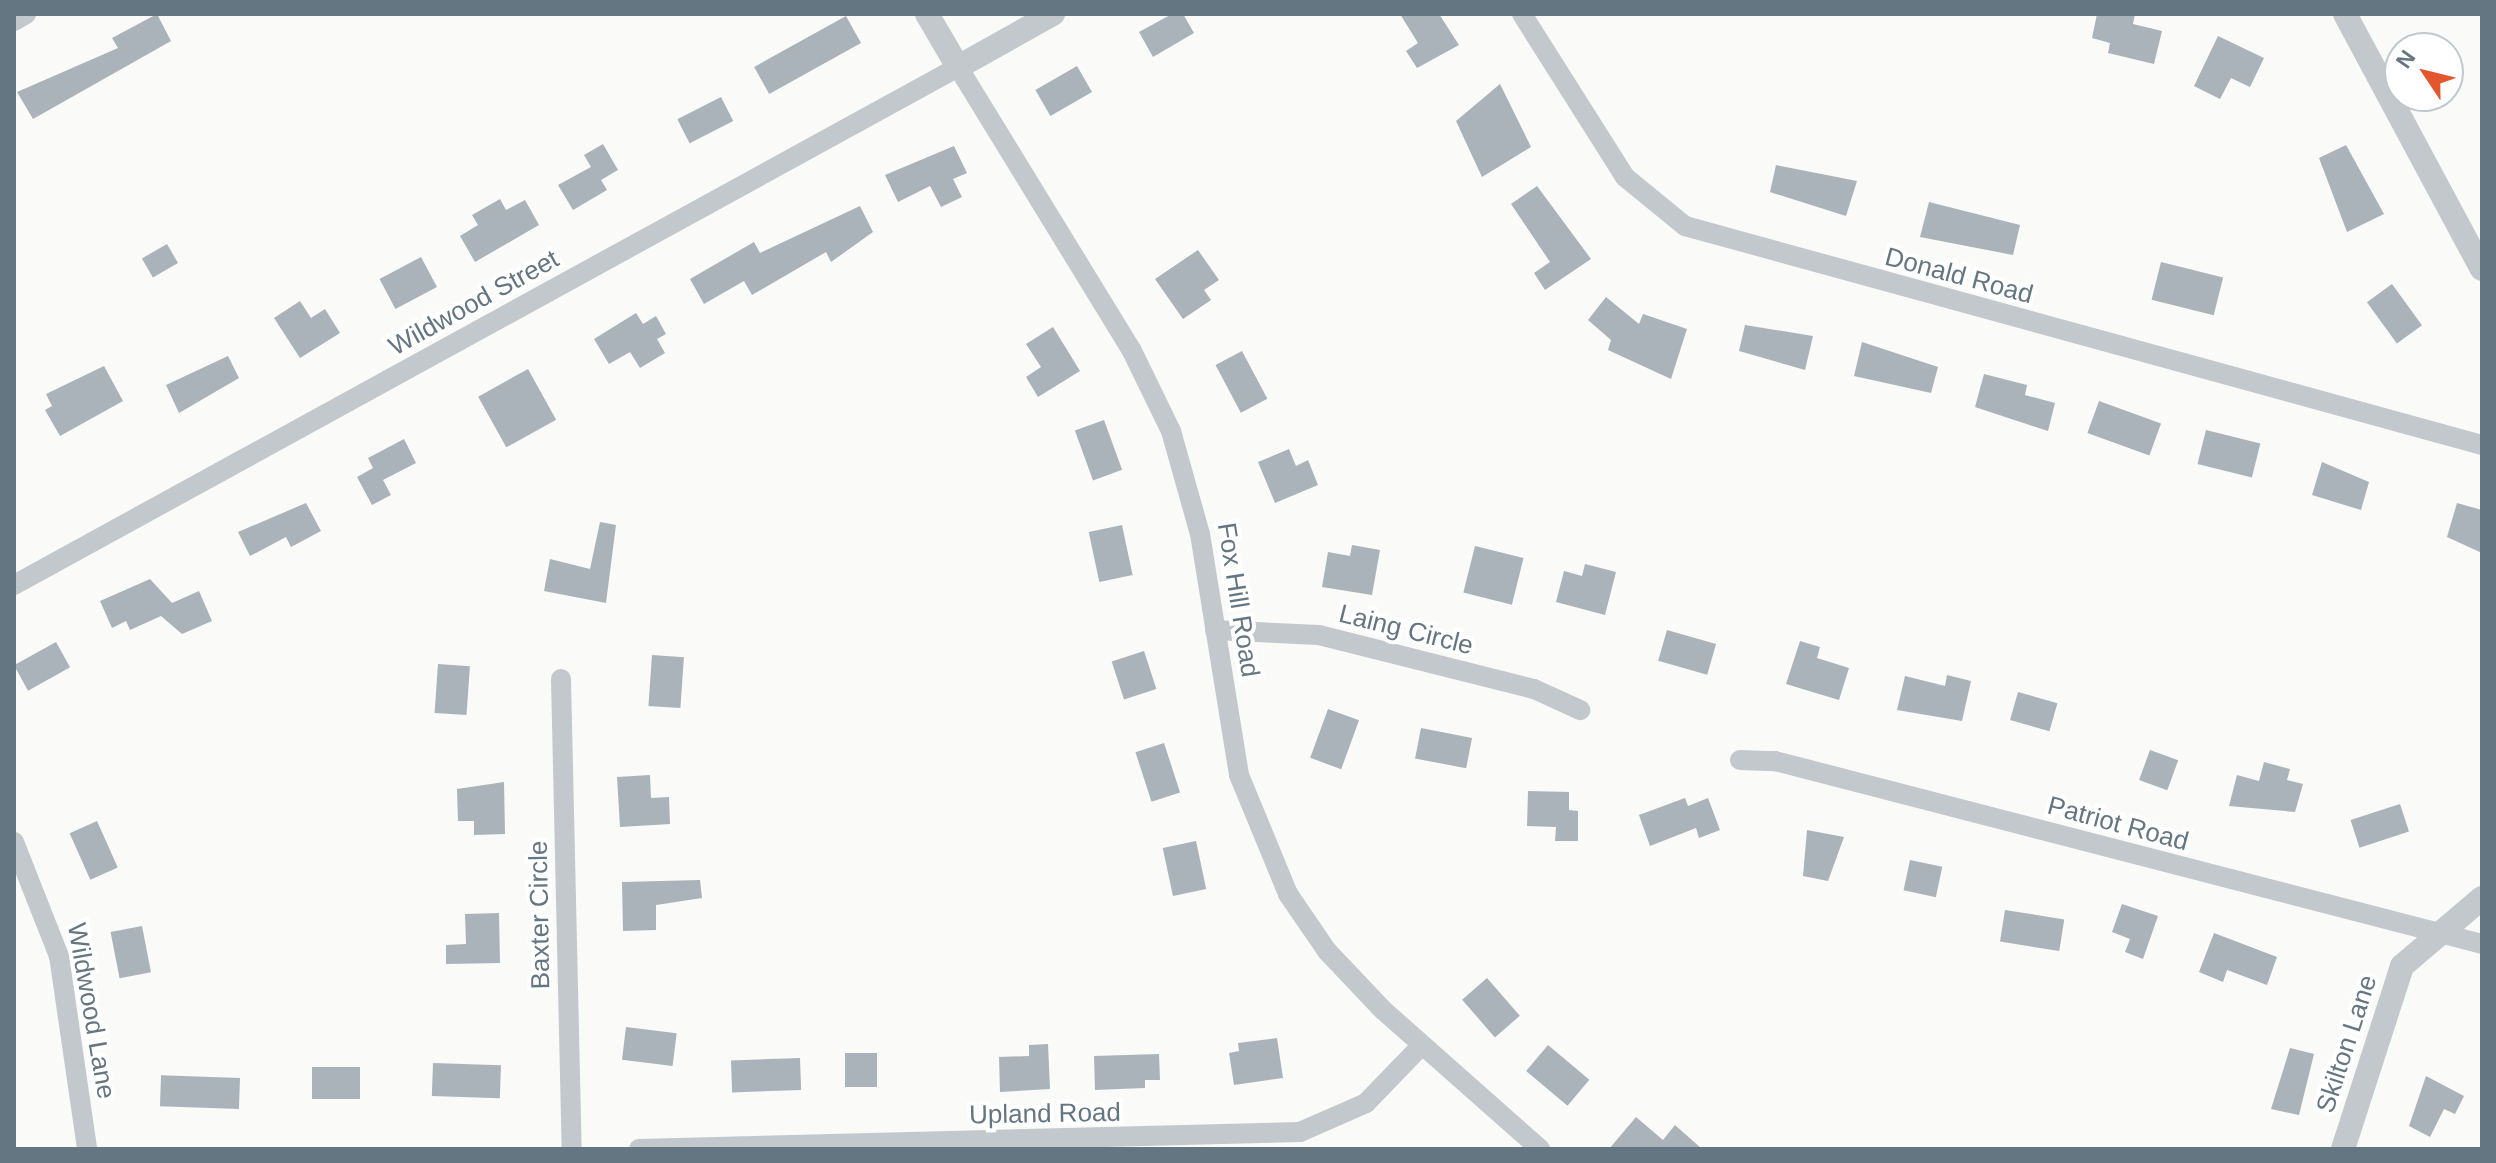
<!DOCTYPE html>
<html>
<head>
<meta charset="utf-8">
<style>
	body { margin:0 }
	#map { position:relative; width:2496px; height:1163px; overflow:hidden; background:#fafaf8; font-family:Arial,sans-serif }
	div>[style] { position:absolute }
	.building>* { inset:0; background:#aab3b9; transform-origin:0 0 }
	.minor>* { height:20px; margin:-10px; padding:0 10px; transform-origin:10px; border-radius:10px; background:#c3c8cc }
	.tertiary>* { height:24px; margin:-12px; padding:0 12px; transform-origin:12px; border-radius:12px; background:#c3c8cc }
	span { translate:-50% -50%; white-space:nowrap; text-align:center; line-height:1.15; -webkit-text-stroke:8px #fff; paint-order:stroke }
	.street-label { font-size:26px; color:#657683 }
	.frame { position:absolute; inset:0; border:16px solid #657683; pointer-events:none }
	.north { position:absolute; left:2384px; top:32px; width:80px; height:80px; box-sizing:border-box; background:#fff; border:2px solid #c1c8cd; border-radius:50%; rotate:305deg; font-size:22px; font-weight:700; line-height:32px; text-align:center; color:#657683 }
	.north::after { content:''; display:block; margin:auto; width:28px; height:36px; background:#e4572e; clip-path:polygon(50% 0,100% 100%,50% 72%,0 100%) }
</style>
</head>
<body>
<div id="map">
	<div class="building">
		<div style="clip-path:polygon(157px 14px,171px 41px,33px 119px,17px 92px,118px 48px,112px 38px)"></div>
		<div style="clip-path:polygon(1172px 14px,1183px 14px,1194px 33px,1153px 57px,1139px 32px)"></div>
		<div style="clip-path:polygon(1400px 14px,1439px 14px,1459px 45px,1417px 68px,1406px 51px,1418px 43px)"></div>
		<div style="clip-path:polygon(2097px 14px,2135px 14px,2133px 24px,2162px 31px,2154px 64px,2108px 53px,2110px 43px,2092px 38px)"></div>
		<div style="left:846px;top:16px;width:31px;height:105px;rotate:61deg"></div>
		<div style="clip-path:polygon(2218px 36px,2264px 58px,2250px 87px,2231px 78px,2220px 99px,2194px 86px)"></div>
		<div style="left:1077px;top:66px;width:30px;height:48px;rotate:60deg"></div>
		<div style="clip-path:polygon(1500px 84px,1531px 147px,1482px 177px,1456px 121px)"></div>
		<div style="left:721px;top:97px;width:27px;height:49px;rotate:63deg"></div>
		<div style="clip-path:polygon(603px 144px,618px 170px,601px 180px,607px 190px,573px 210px,558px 185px,591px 167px,584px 155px)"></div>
		<div style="clip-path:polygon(2346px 145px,2384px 214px,2347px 232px,2319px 158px)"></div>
		<div style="clip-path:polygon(954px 146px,967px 173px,953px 179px,962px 197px,941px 207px,930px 186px,898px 202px,885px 175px)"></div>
		<div style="clip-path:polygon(1776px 165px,1857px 181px,1846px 216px,1770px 192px)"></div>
		<div style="clip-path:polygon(1537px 186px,1591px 259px,1545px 290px,1534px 273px,1550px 262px,1511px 204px)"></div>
		<div style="clip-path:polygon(500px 199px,506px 210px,525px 200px,539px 225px,475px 262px,460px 236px,478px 225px,472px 215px)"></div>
		<div style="clip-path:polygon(1929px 202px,2020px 225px,2013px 255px,1920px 237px)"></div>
		<div style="clip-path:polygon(860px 206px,873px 232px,831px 262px,826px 252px,752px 295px,744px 281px,704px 304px,690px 279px,754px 242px,760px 253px)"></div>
		<div style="left:167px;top:244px;width:22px;height:29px;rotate:60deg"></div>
		<div style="clip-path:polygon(1198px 250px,1219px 280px,1204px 290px,1211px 300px,1183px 319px,1155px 279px)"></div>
		<div style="left:421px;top:257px;width:34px;height:47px;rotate:62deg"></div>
		<div style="left:2161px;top:262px;width:64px;height:39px;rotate:14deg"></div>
		<div style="left:2392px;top:284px;width:51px;height:31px;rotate:54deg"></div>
		<div style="clip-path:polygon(1606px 297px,1639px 324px,1643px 314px,1687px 329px,1671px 379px,1608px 350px,1611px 340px,1588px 320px)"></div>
		<div style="clip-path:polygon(300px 301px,311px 318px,325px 309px,340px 333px,300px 358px,274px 318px)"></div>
		<div style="clip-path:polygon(636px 313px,643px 324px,656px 316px,666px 334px,657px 339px,665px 353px,640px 368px,630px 352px,609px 364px,594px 339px)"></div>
		<div style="clip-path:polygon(1745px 325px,1813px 336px,1805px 370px,1739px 351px)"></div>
		<div style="clip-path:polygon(1053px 327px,1080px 371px,1038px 397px,1026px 377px,1041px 367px,1026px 344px)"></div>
		<div style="clip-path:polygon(1862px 342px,1938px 367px,1931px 393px,1854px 376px)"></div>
		<div style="left:1242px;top:351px;width:54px;height:30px;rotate:62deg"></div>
		<div style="clip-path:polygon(228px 356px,239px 378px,179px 413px,166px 385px)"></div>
		<div style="clip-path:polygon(104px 366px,123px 401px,60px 436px,45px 410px,52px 406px,46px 394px)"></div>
		<div style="left:528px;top:369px;width:58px;height:57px;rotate:61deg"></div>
		<div style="clip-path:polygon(1984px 374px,2027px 385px,2025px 395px,2055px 403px,2048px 431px,1975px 407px)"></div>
		<div style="left:2099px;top:401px;width:66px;height:34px;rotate:20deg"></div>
		<div style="left:1104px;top:420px;width:53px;height:31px;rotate:70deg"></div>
		<div style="left:2206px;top:430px;width:56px;height:35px;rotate:14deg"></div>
		<div style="clip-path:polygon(404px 439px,416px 463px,383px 480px,391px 495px,372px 505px,357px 477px,373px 468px,368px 458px)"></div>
		<div style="clip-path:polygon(1289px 449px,1296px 466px,1308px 460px,1318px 485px,1275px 503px,1258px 462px)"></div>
		<div style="clip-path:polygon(2322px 462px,2369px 482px,2361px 510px,2312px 495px)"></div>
		<div style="clip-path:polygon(306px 503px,321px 531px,291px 547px,286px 537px,250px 556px,238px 532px)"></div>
		<div style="clip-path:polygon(2457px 503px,2482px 510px,2482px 553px,2447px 537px)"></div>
		<div style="clip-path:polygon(600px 522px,616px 525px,606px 603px,544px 591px,550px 559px,590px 569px)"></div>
		<div style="left:1122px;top:525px;width:51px;height:34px;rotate:78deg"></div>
		<div style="clip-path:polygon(1352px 545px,1380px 550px,1372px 595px,1322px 587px,1328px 552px,1350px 556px)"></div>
		<div style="left:1475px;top:546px;width:50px;height:48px;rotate:14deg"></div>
		<div style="clip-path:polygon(1585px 564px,1616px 572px,1605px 615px,1556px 602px,1564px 571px,1582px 576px)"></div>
		<div style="clip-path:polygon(150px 579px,172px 603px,199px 591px,212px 621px,182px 634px,161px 616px,130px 630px,126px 621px,112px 628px,100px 601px)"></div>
		<div style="left:1667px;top:630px;width:51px;height:32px;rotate:16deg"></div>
		<div style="clip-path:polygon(1800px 641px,1820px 647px,1817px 658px,1849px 668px,1839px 700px,1786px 684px)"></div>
		<div style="left:56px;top:642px;width:29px;height:48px;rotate:61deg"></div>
		<div style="left:1144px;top:651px;width:40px;height:34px;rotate:72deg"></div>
		<div style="left:652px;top:655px;width:32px;height:51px;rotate:4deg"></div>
		<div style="left:438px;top:664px;width:32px;height:49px;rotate:4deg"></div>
		<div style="clip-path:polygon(1947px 675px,1971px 681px,1962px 721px,1897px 710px,1905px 676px,1945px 686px)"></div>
		<div style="left:2018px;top:692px;width:41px;height:29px;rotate:16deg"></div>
		<div style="left:1328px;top:709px;width:33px;height:52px;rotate:20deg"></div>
		<div style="left:1421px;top:728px;width:52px;height:31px;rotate:11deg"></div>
		<div style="left:1164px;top:743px;width:52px;height:30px;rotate:72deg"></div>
		<div style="left:2150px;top:750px;width:30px;height:32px;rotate:20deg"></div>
		<div style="clip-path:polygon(2264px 762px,2290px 769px,2287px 780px,2303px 784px,2295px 812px,2229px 806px,2237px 775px,2259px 781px)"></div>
		<div style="clip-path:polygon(650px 775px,651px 798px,669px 797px,670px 824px,620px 827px,617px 777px)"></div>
		<div style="clip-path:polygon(504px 782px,505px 834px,474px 835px,474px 821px,458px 821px,457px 789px)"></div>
		<div style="clip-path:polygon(1528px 791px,1569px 792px,1569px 810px,1578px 811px,1578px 841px,1555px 841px,1556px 827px,1527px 826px)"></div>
		<div style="clip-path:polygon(1685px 798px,1688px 806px,1708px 798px,1720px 830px,1699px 838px,1696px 828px,1650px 846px,1639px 815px)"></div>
		<div style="left:2400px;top:804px;width:29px;height:52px;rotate:72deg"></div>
		<div style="left:97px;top:821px;width:51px;height:30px;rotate:66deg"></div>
		<div style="clip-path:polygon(1807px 830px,1844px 837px,1828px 881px,1803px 876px)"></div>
		<div style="left:1196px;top:841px;width:49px;height:34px;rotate:78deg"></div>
		<div style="left:1910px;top:860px;width:33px;height:31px;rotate:12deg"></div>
		<div style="clip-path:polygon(700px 880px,702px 898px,656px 905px,656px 930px,623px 931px,622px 882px)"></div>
		<div style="clip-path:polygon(2122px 904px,2158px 916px,2143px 959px,2125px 952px,2130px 939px,2112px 932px)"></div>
		<div style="left:2005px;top:910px;width:60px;height:32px;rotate:9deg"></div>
		<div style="clip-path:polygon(499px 913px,500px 963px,446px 964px,446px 945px,466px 944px,465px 914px)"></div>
		<div style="left:142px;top:926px;width:47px;height:32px;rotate:79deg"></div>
		<div style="clip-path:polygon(2214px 933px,2277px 957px,2267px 985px,2227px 970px,2223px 982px,2199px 972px)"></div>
		<div style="left:1487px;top:978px;width:50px;height:33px;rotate:49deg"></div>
		<div style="left:626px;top:1027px;width:51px;height:33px;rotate:7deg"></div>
		<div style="clip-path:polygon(1277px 1038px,1283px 1078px,1234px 1085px,1229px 1053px,1239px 1051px,1238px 1043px)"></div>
		<div style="clip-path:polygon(1048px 1044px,1050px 1089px,1000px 1092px,999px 1057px,1029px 1056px,1029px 1045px)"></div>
		<div style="left:1548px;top:1045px;width:54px;height:34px;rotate:40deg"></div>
		<div style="clip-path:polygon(2290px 1048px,2314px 1054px,2299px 1115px,2271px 1109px)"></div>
		<div style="left:845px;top:1053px;width:32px;height:34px"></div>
		<div style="clip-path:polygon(1159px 1054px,1160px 1080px,1145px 1080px,1145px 1088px,1095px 1090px,1094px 1056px)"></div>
		<div style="left:800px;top:1058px;width:32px;height:69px;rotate:88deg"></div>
		<div style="left:433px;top:1063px;width:68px;height:33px;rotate:2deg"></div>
		<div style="left:360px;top:1067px;width:32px;height:48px;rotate:90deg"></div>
		<div style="clip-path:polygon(2426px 1076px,2464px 1096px,2455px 1114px,2444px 1109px,2430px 1137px,2409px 1126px)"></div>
		<div style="left:240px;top:1078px;width:31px;height:79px;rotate:92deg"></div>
		<div style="clip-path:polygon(1636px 1117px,1663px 1140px,1675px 1125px,1702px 1149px,1609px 1149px)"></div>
	</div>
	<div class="minor">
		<div style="left:1522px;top:14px;width:193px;rotate:57.7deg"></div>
		<div style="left:1625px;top:177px;width:77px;rotate:39.2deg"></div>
		<div style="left:1685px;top:226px;width:827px;rotate:15.36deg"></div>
		<div style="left:14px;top:21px;width:14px;rotate:-30deg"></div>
		<div style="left:14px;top:585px;width:1077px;rotate:-28.75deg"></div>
		<div style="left:958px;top:67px;width:331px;rotate:58.5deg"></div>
		<div style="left:1131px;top:349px;width:91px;rotate:64deg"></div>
		<div style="left:1171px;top:431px;width:107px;rotate:74.3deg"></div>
		<div style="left:1200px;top:534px;width:244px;rotate:80.8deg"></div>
		<div style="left:1239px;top:775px;width:129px;rotate:67.6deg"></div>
		<div style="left:1288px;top:894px;width:69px;rotate:55.6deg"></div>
		<div style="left:1327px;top:951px;width:81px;rotate:46.5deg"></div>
		<div style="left:1383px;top:1010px;width:210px;rotate:41.5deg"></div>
		<div style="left:1215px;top:630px;width:104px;rotate:2.8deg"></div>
		<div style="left:1319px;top:635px;width:222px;rotate:14.1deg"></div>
		<div style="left:1534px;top:689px;width:51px;rotate:24.5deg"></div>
		<div style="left:561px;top:679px;width:470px;rotate:88.7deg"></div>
		<div style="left:1740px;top:760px;width:35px;rotate:2deg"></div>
		<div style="left:1775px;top:761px;width:730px;rotate:14.51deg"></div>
		<div style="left:14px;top:842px;width:123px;rotate:68.5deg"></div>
		<div style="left:59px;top:956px;width:195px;rotate:81.7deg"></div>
		<div style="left:639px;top:1149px;width:661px;rotate:-1.47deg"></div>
		<div style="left:1300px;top:1132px;width:72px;rotate:-23.7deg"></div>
		<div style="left:1366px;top:1103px;width:79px;rotate:-46deg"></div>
	</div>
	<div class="tertiary">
		<div style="left:927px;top:14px;width:61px;rotate:59.7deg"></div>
		<div style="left:958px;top:67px;width:109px;rotate:-29.2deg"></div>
		<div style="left:2345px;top:14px;width:289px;rotate:61.8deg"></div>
		<div style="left:2343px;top:1149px;width:192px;rotate:-72.1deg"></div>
		<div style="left:2402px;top:966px;width:105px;rotate:-40.4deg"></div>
	</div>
	<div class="street-label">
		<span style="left:1959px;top:276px;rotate:15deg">Donald Road</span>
		<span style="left:474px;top:303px;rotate:-29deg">Wildwood Street</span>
		<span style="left:1238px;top:600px;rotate:81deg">Fox Hill Road</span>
		<span style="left:1406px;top:630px;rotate:14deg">Laing Circle</span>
		<span style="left:2118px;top:824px;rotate:15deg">Patriot Road</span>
		<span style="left:540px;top:915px;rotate:-91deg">Baxter Circle</span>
		<span style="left:91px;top:1011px;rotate:80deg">Wildwood Lane</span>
		<span style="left:2347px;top:1044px;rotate:-72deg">Skilton Lane</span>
		<span style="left:1045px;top:1114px;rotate:-1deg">Upland Road</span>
	</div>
	<div class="frame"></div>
	<div class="north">N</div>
</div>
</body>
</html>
